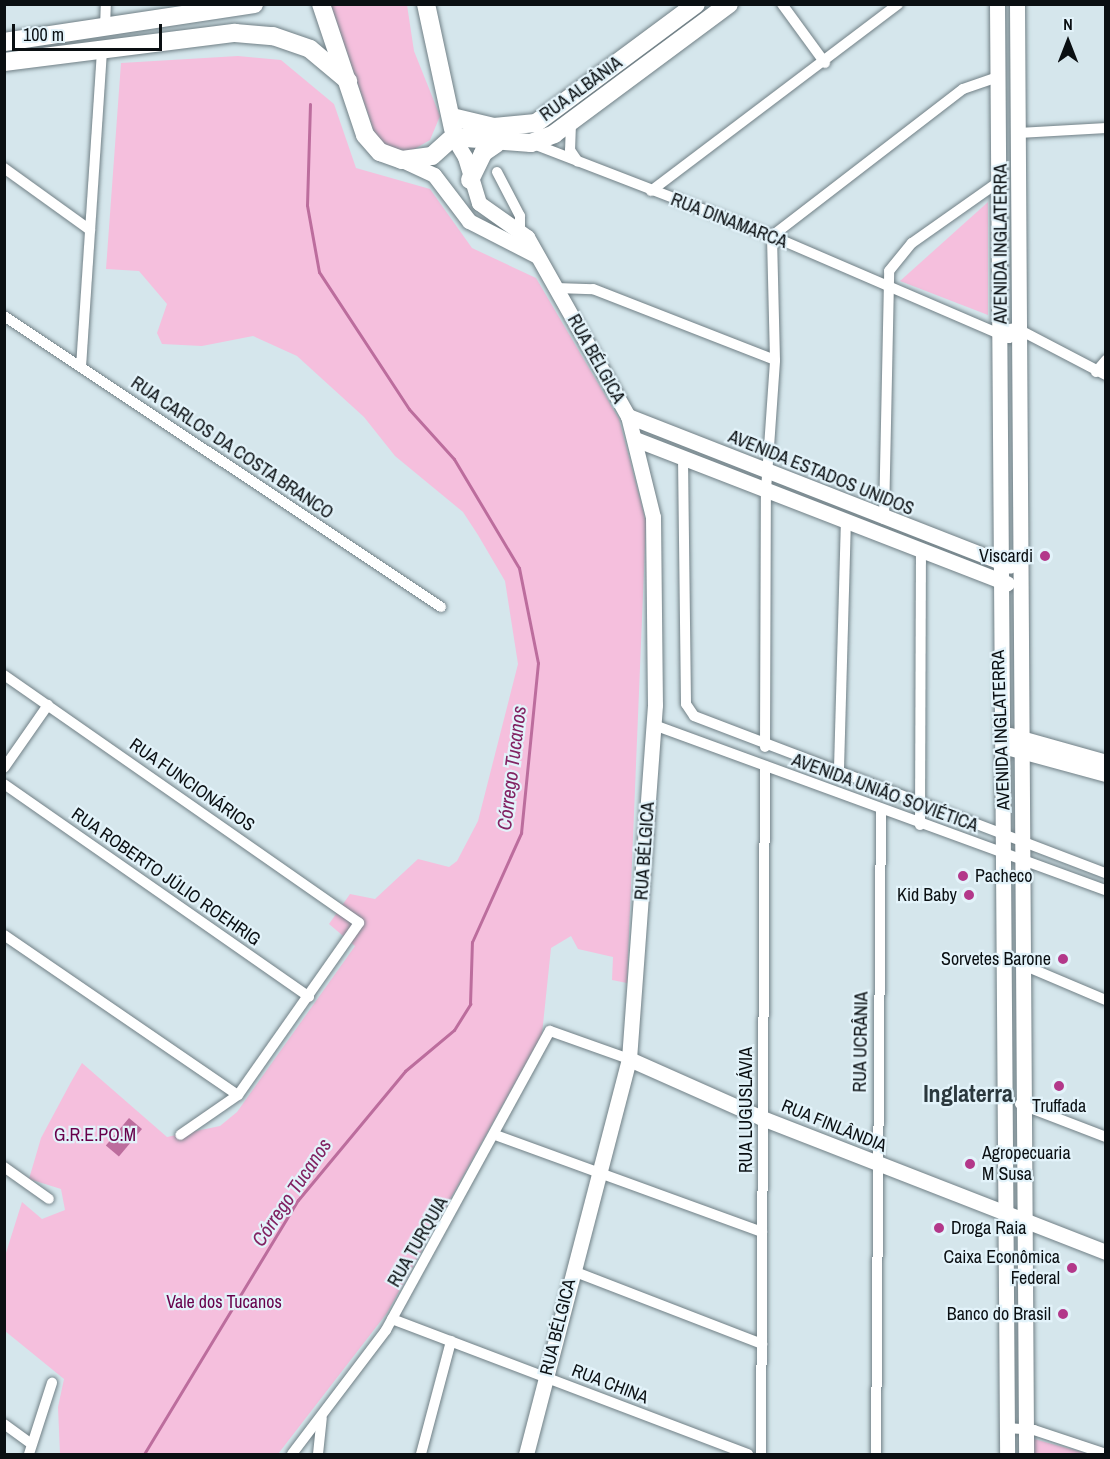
<!DOCTYPE html>
<html>
<head>
<meta charset="utf-8">
<style>
	body { margin:0 }
	#map { position:relative; width:1110px; height:1459px; overflow:hidden; background:#d5e6ec; font-family:"Archivo Narrow",sans-serif }
	div>[style] { position:absolute }
	.green>* { inset:0; background:#f5bfdd }
	.water>* { inset:0; background:#bc6d9d; transform-origin:0 0 }
	.stream>* { height:3px; margin:-1.5px; padding:0 1.5px; transform-origin:1.5px; border-radius:1.5px; background:#bc6d9d }
	.roads { filter:drop-shadow(0 0 2px #718086) drop-shadow(0 0 2px #718086) }
	.street>* { height:10px; margin:-5px; padding:0 5px; transform-origin:5px; border-radius:5px; background:#fff }
	.secondary>* { height:15px; margin:-7.5px; padding:0 7.5px; transform-origin:7.5px; border-radius:7.5px; background:#fff }
	.primary>* { height:18px; margin:-9px; padding:0 9px; transform-origin:9px; border-radius:9px; background:#fff }
	.dots>* { width:16px; height:16px; translate:-50% -50%; box-sizing:border-box; border:3px solid #e3f3fa; border-radius:50% }
	span { translate:-50% -50%; white-space:nowrap; text-align:center; line-height:1.15; -webkit-text-stroke:4.5px #e3f3fa; paint-order:stroke }
	.street-label { font-size:18px; color:#0a0f12 }
	.poi-label { font-size:18px; color:#0a0f12 }
	.right { translate:-100% -50%; text-align:right }
	.left { translate:0 -50%; text-align:left }
	.park-label { font-size:18px; color:#67004b }
	.water-label { font-size:20px; color:#822363; font-style:italic }
	.district-label { font-size:24px; color:#2b383d; font-weight:700 }
	.frame { position:absolute; inset:0; border:6px solid #0a0f12; pointer-events:none }
	.north { position:absolute; left:1038px; top:12px; width:60px; height:60px; -webkit-text-stroke:4px #e3f3fa; paint-order:stroke; rotate:0deg; font-size:16px; font-weight:700; line-height:24px; text-align:center; color:#0a0f12 }
	.north::after { content:''; display:block; margin:auto; width:21px; height:27px; background:#0a0f12; clip-path:polygon(50% 0,100% 100%,50% 72%,0 100%) }
	.scale { position:absolute; left:12px; top:24px; width:150px; height:27px; box-sizing:border-box; border:3px solid #0a0f12; border-top:0; padding-left:8px; font-size:18px; line-height:21px; white-space:nowrap; color:#0a0f12; -webkit-text-stroke:4px #e3f3fa; paint-order:stroke }
</style>
</head>
<body>
<div id="map">
	<div class="green">
		<div style="clip-path:polygon(331px 5px,407px 5px,414px 51px,440px 116px,430px 140px,406px 154px,379px 146px)"></div>
		<div style="clip-path:polygon(238px 56px,281px 60px,334px 104px,356px 168px,430px 189px,472px 248px,536px 278px,619px 419px,646px 522px,627px 983px,612px 980px,613px 957px,578px 949px,571px 936px,551px 948px,542px 1034px,387px 1313px,278px 1454px,60px 1454px,58px 1407px,64px 1379px,5px 1331px,5px 1256px,22px 1202px,42px 1219px,65px 1210px,61px 1189px,29px 1179px,41px 1138px,71px 1082px,82px 1063px,167px 1137px,220px 1126px,237px 1112px,355px 946px,329px 924px,350px 894px,375px 899px,418px 859px,449px 867px,457px 861px,478px 821px,518px 664px,505px 581px,478px 535px,463px 512px,395px 456px,364px 417px,297px 356px,253px 336px,202px 346px,162px 344px,157px 333px,167px 304px,139px 271px,106px 269px,121px 63px)"></div>
		<div style="clip-path:polygon(988px 202px,988px 315px,900px 281px)"></div>
		<div style="clip-path:polygon(1034px 1439px,1089px 1454px,1034px 1454px)"></div>
	</div>
	<div class="water">
		<div style="left:129px;top:1118px;width:17px;height:36px;rotate:40deg"></div>
	</div>
	<div class="stream">
		<div style="left:144px;top:1454px;width:297px;rotate:-58.8deg"></div>
		<div style="left:298px;top:1200px;width:168px;rotate:-50.3deg"></div>
		<div style="left:405px;top:1071px;width:64px;rotate:-39.9deg"></div>
		<div style="left:454px;top:1030px;width:31px;rotate:-58deg"></div>
		<div style="left:470px;top:1004px;width:62px;rotate:-88.2deg"></div>
		<div style="left:472px;top:942px;width:120px;rotate:-65.8deg"></div>
		<div style="left:521px;top:833px;width:171px;rotate:-84.3deg"></div>
		<div style="left:538px;top:663px;width:97px;rotate:-101.3deg"></div>
		<div style="left:519px;top:568px;width:127px;rotate:-120.8deg"></div>
		<div style="left:454px;top:459px;width:67px;rotate:-132deg"></div>
		<div style="left:409px;top:409px;width:164px;rotate:-123.3deg"></div>
		<div style="left:319px;top:272px;width:68px;rotate:-100.2deg"></div>
		<div style="left:307px;top:205px;width:101px;rotate:-88.3deg"></div>
	</div>
	<div class="roads">
		<div class="street">
			<div style="left:782px;top:4px;width:73px;rotate:53.9deg"></div>
			<div style="left:105px;top:28px;width:24px;rotate:-88deg"></div>
			<div style="left:571px;top:123px;width:27px;rotate:92deg"></div>
			<div style="left:570px;top:150px;width:14px;rotate:56deg"></div>
			<div style="left:1019px;top:133px;width:87px;rotate:-3.3deg"></div>
			<div style="left:531px;top:143px;width:258px;rotate:21.1deg"></div>
			<div style="left:772px;top:236px;width:258px;rotate:23.3deg"></div>
			<div style="left:1009px;top:338px;width:13px;rotate:-27deg"></div>
			<div style="left:4px;top:168px;width:106px;rotate:35.8deg"></div>
			<div style="left:497px;top:172px;width:50px;rotate:62.4deg"></div>
			<div style="left:520px;top:216px;width:14px;rotate:90deg"></div>
			<div style="left:651px;top:191px;width:310px;rotate:-37.1deg"></div>
			<div style="left:556px;top:288px;width:37px;rotate:2deg"></div>
			<div style="left:593px;top:289px;width:195px;rotate:21.3deg"></div>
			<div style="left:4px;top:316px;width:525px;rotate:33.66deg"></div>
			<div style="left:1000px;top:331px;width:16px;rotate:-11deg"></div>
			<div style="left:1016px;top:328px;width:102px;rotate:27.6deg"></div>
			<div style="left:81px;top:367px;width:317px;rotate:-86.2deg"></div>
			<div style="left:1096px;top:372px;width:16px;rotate:-50deg"></div>
			<div style="left:683px;top:458px;width:246px;rotate:89.3deg"></div>
			<div style="left:686px;top:704px;width:14px;rotate:56deg"></div>
			<div style="left:694px;top:716px;width:441px;rotate:20.9deg"></div>
			<div style="left:884px;top:519px;width:248px;rotate:-88.8deg"></div>
			<div style="left:889px;top:271px;width:36px;rotate:-51deg"></div>
			<div style="left:912px;top:243px;width:108px;rotate:-35.2deg"></div>
			<div style="left:4px;top:675px;width:433px;rotate:34.9deg"></div>
			<div style="left:359px;top:923px;width:210px;rotate:125.1deg"></div>
			<div style="left:238px;top:1095px;width:70px;rotate:145.4deg"></div>
			<div style="left:654px;top:725px;width:481px;rotate:20.1deg"></div>
			<div style="left:765px;top:747px;width:257px;rotate:-89.8deg"></div>
			<div style="left:766px;top:490px;width:130px;rotate:-86deg"></div>
			<div style="left:775px;top:360px;width:124px;rotate:-91.4deg"></div>
			<div style="left:772px;top:236px;width:241px;rotate:-37.6deg"></div>
			<div style="left:963px;top:89px;width:39px;rotate:-19deg"></div>
			<div style="left:4px;top:768px;width:77px;rotate:-55.1deg"></div>
			<div style="left:839px;top:769px;width:247px;rotate:-88.4deg"></div>
			<div style="left:4px;top:784px;width:372px;rotate:34.9deg"></div>
			<div style="left:920px;top:825px;width:274px;rotate:-89.8deg"></div>
			<div style="left:4px;top:935px;width:283px;rotate:34.4deg"></div>
			<div style="left:1023px;top:965px;width:90px;rotate:22.9deg"></div>
			<div style="left:1020px;top:1104px;width:92px;rotate:21deg"></div>
			<div style="left:498px;top:1136px;width:281px;rotate:20deg"></div>
			<div style="left:4px;top:1167px;width:55px;rotate:35.4deg"></div>
			<div style="left:573px;top:1271px;width:203px;rotate:21.1deg"></div>
			<div style="left:392px;top:1319px;width:381px;rotate:20.8deg"></div>
			<div style="left:4px;top:1424px;width:34px;rotate:36deg"></div>
			<div style="left:1007px;top:1428px;width:27px;rotate:4deg"></div>
			<div style="left:1034px;top:1430px;width:76px;rotate:18.4deg"></div>
			<div style="left:29px;top:1454px;width:75px;rotate:-72.1deg"></div>
			<div style="left:292px;top:1454px;width:156px;rotate:-52.8deg"></div>
			<div style="left:386px;top:1330px;width:341px;rotate:-61.3deg"></div>
			<div style="left:550px;top:1031px;width:84px;rotate:19.5deg"></div>
			<div style="left:318px;top:1454px;width:36px;rotate:-84deg"></div>
			<div style="left:421px;top:1454px;width:117px;rotate:-75.1deg"></div>
			<div style="left:761px;top:1454px;width:688px;rotate:-89.67deg"></div>
			<div style="left:876px;top:1454px;width:644px;rotate:-89.56deg"></div>
		</div>
		<div class="secondary">
			<div style="left:997px;top:4px;width:1450px;rotate:89.6deg"></div>
			<div style="left:1017px;top:4px;width:1450px;rotate:89.64deg"></div>
			<div style="left:453px;top:137px;width:23px;rotate:59deg"></div>
			<div style="left:465px;top:157px;width:48px;rotate:73.1deg"></div>
			<div style="left:479px;top:203px;width:59px;rotate:35.3deg"></div>
			<div style="left:527px;top:237px;width:206px;rotate:60.6deg"></div>
			<div style="left:628px;top:416px;width:104px;rotate:76.1deg"></div>
			<div style="left:653px;top:517px;width:188px;rotate:89.4deg"></div>
			<div style="left:655px;top:705px;width:355px;rotate:94.2deg"></div>
			<div style="left:629px;top:1059px;width:408px;rotate:104.6deg"></div>
			<div style="left:402px;top:160px;width:35px;rotate:25deg"></div>
			<div style="left:434px;top:175px;width:58px;rotate:52.7deg"></div>
			<div style="left:469px;top:221px;width:76px;rotate:27.2deg"></div>
			<div style="left:628px;top:416px;width:410px;rotate:21.4deg"></div>
			<div style="left:635px;top:439px;width:399px;rotate:21.2deg"></div>
			<div style="left:1010px;top:735px;width:100px;rotate:15.7deg"></div>
			<div style="left:1010px;top:748px;width:99px;rotate:15.2deg"></div>
			<div style="left:629px;top:1059px;width:145px;rotate:23.9deg"></div>
			<div style="left:762px;top:1118px;width:369px;rotate:21.3deg"></div>
		</div>
		<div class="primary">
			<div style="left:321px;top:4px;width:138px;rotate:71.4deg"></div>
			<div style="left:365px;top:135px;width:23px;rotate:49deg"></div>
			<div style="left:380px;top:152px;width:23px;rotate:20deg"></div>
			<div style="left:402px;top:160px;width:30px;rotate:-8deg"></div>
			<div style="left:432px;top:156px;width:28px;rotate:-42deg"></div>
			<div style="left:426px;top:4px;width:128px;rotate:77.8deg"></div>
			<div style="left:4px;top:42px;width:253px;rotate:-8.6deg"></div>
			<div style="left:4px;top:62px;width:233px;rotate:-7.2deg"></div>
			<div style="left:235px;top:33px;width:38px;rotate:5deg"></div>
			<div style="left:273px;top:36px;width:39px;rotate:19deg"></div>
			<div style="left:310px;top:49px;width:50px;rotate:40.1deg"></div>
			<div style="left:452px;top:117px;width:43px;rotate:13.4deg"></div>
			<div style="left:494px;top:127px;width:42px;rotate:-5.4deg"></div>
			<div style="left:536px;top:123px;width:199px;rotate:-36.6deg"></div>
			<div style="left:453px;top:137px;width:78px;rotate:4.4deg"></div>
			<div style="left:531px;top:143px;width:25px;rotate:-21deg"></div>
			<div style="left:554px;top:134px;width:218px;rotate:-36.6deg"></div>
			<div style="left:470px;top:180px;width:30px;rotate:-64deg"></div>
			<div style="left:483px;top:153px;width:16px;rotate:-35deg"></div>
		</div>
	</div>
	<div class="dots">
		<div style="left:1045px;top:556px;background:#b3388a"></div>
		<div style="left:963px;top:876px;background:#b3388a"></div>
		<div style="left:969px;top:895px;background:#b3388a"></div>
		<div style="left:1063px;top:959px;background:#b3388a"></div>
		<div style="left:1059px;top:1086px;background:#b3388a"></div>
		<div style="left:970px;top:1164px;background:#b3388a"></div>
		<div style="left:939px;top:1228px;background:#b3388a"></div>
		<div style="left:1072px;top:1268px;background:#b3388a"></div>
		<div style="left:1063px;top:1314px;background:#b3388a"></div>
	</div>
	<div class="street-label">
		<span style="left:581px;top:89px;rotate:-36deg">RUA ALBÂNIA</span>
		<span style="left:729px;top:221px;rotate:21deg">RUA DINAMARCA</span>
		<span style="left:1001px;top:244px;rotate:-90deg">AVENIDA INGLATERRA</span>
		<span style="left:596px;top:359px;rotate:61deg">RUA BÉLGICA</span>
		<span style="left:232px;top:448px;rotate:34deg">RUA CARLOS DA COSTA BRANCO</span>
		<span style="left:821px;top:473px;rotate:22deg">AVENIDA ESTADOS UNIDOS</span>
		<span style="left:1001px;top:730px;rotate:-92deg">AVENIDA INGLATERRA</span>
		<span style="left:192px;top:785px;rotate:35deg">RUA FUNCIONÁRIOS</span>
		<span style="left:885px;top:793px;rotate:20deg">AVENIDA UNIÃO SOVIÉTICA</span>
		<span style="left:645px;top:851px;rotate:-86deg">RUA BÉLGICA</span>
		<span style="left:166px;top:877px;rotate:35deg">RUA ROBERTO JÚLIO ROEHRIG</span>
		<span style="left:861px;top:1042px;rotate:-89deg">RUA UCRÂNIA</span>
		<span style="left:746px;top:1110px;rotate:-90deg">RUA LUGUSLÁVIA</span>
		<span style="left:834px;top:1126px;rotate:22deg">RUA FINLÂNDIA</span>
		<span style="left:418px;top:1242px;rotate:-60deg">RUA TURQUIA</span>
		<span style="left:558px;top:1327px;rotate:-76deg">RUA BÉLGICA</span>
		<span style="left:610px;top:1384px;rotate:21deg">RUA CHINA</span>
	</div>
	<div class="poi-label">
		<span class="right" style="left:1033px;top:556px">Viscardi</span>
		<span class="left" style="left:975px;top:876px">Pacheco</span>
		<span class="right" style="left:957px;top:895px">Kid Baby</span>
		<span class="right" style="left:1051px;top:959px">Sorvetes Barone</span>
		<span style="left:1059px;top:1106px">Truffada</span>
		<span class="left" style="left:982px;top:1164px">Agropecuaria<br>M Susa</span>
		<span class="left" style="left:951px;top:1228px">Droga Raia</span>
		<span class="right" style="left:1060px;top:1268px">Caixa Econômica<br>Federal</span>
		<span class="right" style="left:1051px;top:1314px">Banco do Brasil</span>
	</div>
	<div class="park-label">
		<span style="left:95px;top:1135px">G.R.E.PO.M</span>
		<span style="left:224px;top:1302px">Vale dos Tucanos</span>
	</div>
	<div class="water-label">
		<span style="left:511px;top:768px;rotate:-83deg">Córrego Tucanos</span>
		<span style="left:291px;top:1192px;rotate:-56deg">Córrego Tucanos</span>
	</div>
	<div class="district-label">
		<span style="left:968px;top:1094px">Inglaterra</span>
	</div>
	<div class="frame"></div>
	<div class="north">N</div>
	<div class="scale">100 m</div>
</div>
</body>
</html>
